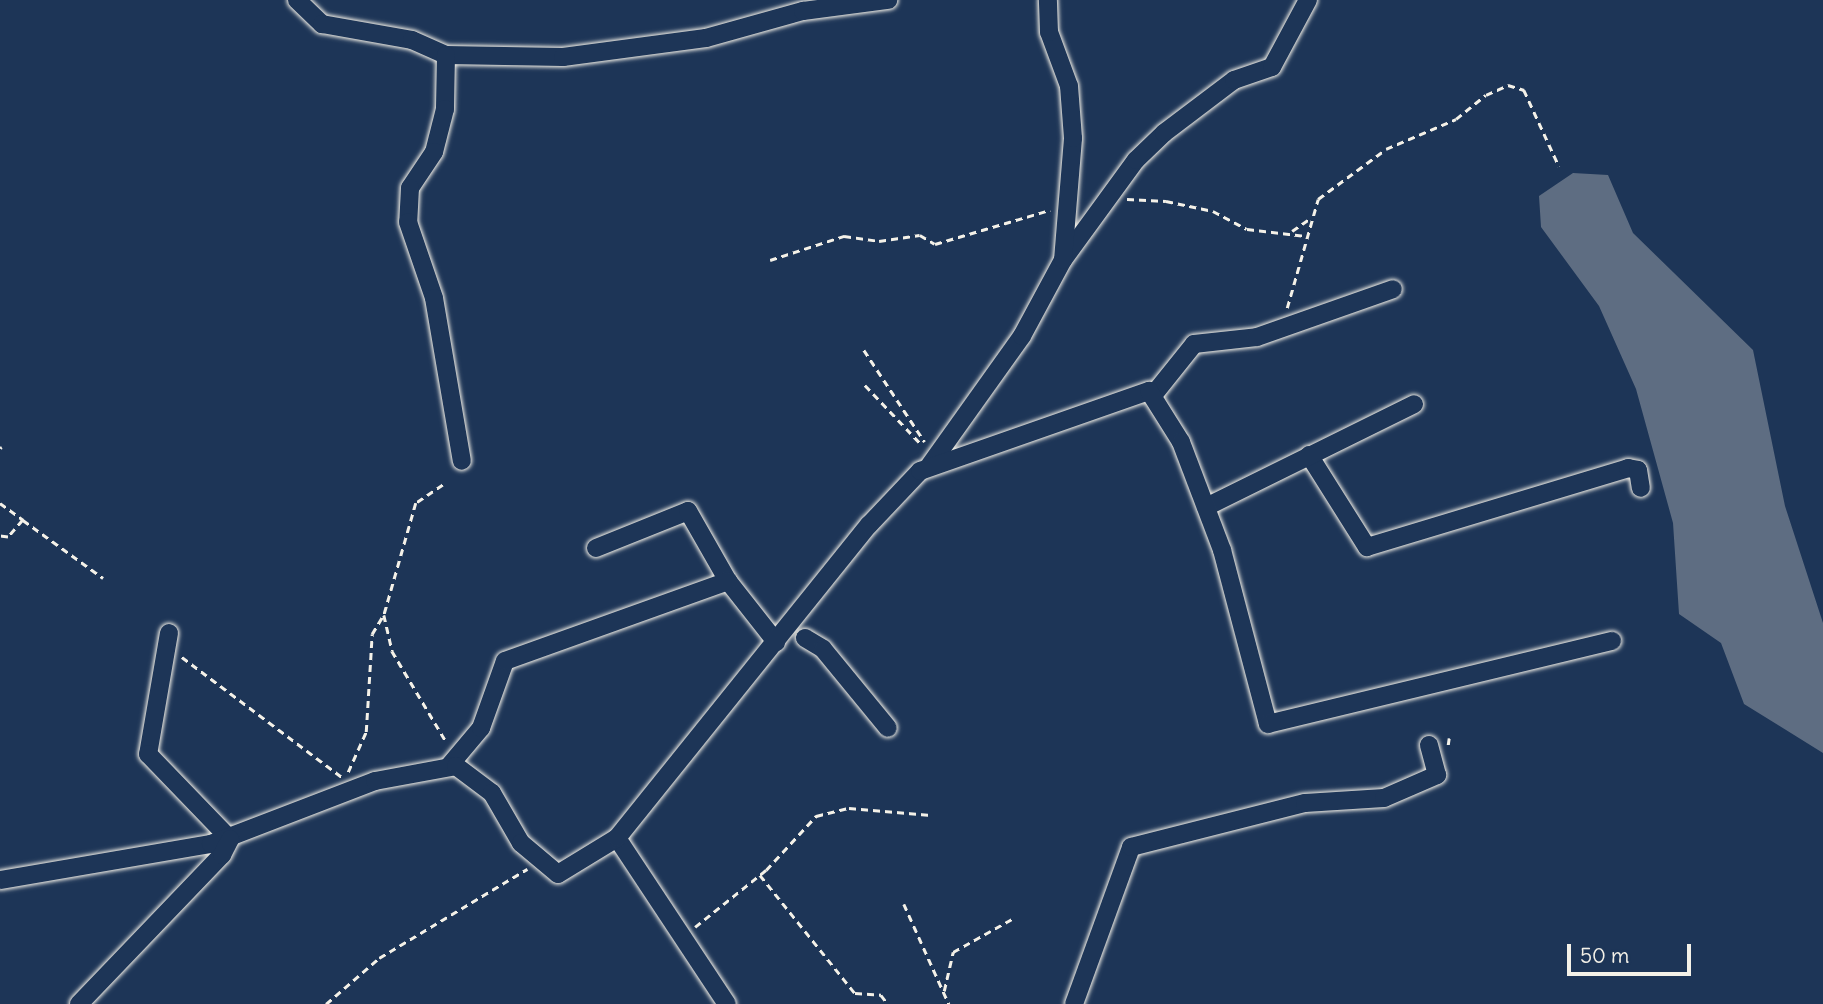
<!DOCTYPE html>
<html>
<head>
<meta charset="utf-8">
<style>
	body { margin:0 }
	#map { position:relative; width:1823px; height:1004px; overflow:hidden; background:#1d3557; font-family:Delius,sans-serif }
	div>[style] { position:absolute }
	.water>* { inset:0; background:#5e6d82 }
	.path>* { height:2.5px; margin-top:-1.25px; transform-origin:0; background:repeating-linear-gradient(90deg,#f4f1e8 0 7px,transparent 0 12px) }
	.roads { filter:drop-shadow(0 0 2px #f4f1e8) drop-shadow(0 0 2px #f4f1e8) }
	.street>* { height:18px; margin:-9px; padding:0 9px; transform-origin:9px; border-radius:9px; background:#1d3557 }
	span { translate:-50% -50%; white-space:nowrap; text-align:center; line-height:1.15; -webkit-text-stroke:7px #1d3557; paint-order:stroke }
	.scale { position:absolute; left:1567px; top:944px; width:124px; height:32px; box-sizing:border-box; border:4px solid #f4f1e8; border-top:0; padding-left:9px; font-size:21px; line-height:24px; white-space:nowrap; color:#f4f1e8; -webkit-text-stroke:5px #1d3557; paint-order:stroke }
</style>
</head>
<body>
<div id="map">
	<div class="water">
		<div style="clip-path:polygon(1573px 173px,1608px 175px,1633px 233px,1753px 350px,1785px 506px,1823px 623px,1823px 753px,1744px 704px,1721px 643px,1679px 614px,1673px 523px,1636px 389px,1599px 306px,1541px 227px,1539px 196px)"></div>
	</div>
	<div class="path">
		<div style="left:1127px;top:199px;width:39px;rotate:3deg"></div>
		<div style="left:1166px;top:201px;width:48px;rotate:12deg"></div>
		<div style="left:1213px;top:211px;width:38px;rotate:28deg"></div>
		<div style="left:1247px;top:229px;width:59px;rotate:6.8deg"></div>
		<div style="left:1292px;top:231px;width:21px;rotate:-35deg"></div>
		<div style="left:770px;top:260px;width:78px;rotate:-18deg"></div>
		<div style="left:844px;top:236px;width:35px;rotate:8deg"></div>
		<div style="left:879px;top:241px;width:41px;rotate:-8.3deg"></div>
		<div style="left:920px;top:235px;width:17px;rotate:31deg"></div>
		<div style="left:935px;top:244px;width:120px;rotate:-16.5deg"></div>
		<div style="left:1287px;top:308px;width:113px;rotate:-74.1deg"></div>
		<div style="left:1318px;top:199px;width:84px;rotate:-36.3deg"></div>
		<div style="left:1386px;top:149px;width:76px;rotate:-23.2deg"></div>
		<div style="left:1456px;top:119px;width:38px;rotate:-39deg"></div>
		<div style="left:1486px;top:95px;width:24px;rotate:-24deg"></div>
		<div style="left:1508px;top:85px;width:17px;rotate:17deg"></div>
		<div style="left:1524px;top:90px;width:84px;rotate:65.3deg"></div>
		<div style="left:864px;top:350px;width:110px;rotate:56.5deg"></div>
		<div style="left:865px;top:385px;width:83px;rotate:46.5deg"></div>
		<div style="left:0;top:448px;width:2px;rotate:-27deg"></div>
		<div style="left:443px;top:485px;width:32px;rotate:146deg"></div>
		<div style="left:416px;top:503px;width:116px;rotate:105.9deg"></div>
		<div style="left:384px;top:615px;width:37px;rotate:77deg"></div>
		<div style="left:392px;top:651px;width:107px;rotate:59.1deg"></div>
		<div style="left:0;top:503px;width:29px;rotate:36deg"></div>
		<div style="left:23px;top:520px;width:23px;rotate:131deg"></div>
		<div style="left:8px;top:537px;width:8px;rotate:-173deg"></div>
		<div style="left:23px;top:520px;width:99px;rotate:35.9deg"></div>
		<div style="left:182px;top:657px;width:200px;rotate:36.9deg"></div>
		<div style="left:1448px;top:745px;width:7px;rotate:-82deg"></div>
		<div style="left:348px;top:772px;width:44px;rotate:-65.8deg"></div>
		<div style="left:366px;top:732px;width:98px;rotate:-86.5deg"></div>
		<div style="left:372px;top:634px;width:21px;rotate:-59deg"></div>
		<div style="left:760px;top:875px;width:151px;rotate:51.2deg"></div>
		<div style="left:855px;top:993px;width:26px;rotate:4deg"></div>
		<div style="left:881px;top:995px;width:11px;rotate:52deg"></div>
		<div style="left:904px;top:904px;width:110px;rotate:65.8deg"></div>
		<div style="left:695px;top:927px;width:91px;rotate:-38.8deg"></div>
		<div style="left:766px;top:870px;width:74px;rotate:-47.2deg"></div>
		<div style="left:816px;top:816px;width:34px;rotate:-14deg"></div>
		<div style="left:849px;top:808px;width:82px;rotate:4.9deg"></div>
		<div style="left:944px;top:991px;width:40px;rotate:-77deg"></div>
		<div style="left:953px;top:952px;width:68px;rotate:-29.2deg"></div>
		<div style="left:326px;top:1004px;width:70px;rotate:-41deg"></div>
		<div style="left:379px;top:958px;width:173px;rotate:-31deg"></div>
	</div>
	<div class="roads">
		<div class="street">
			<div style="left:297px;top:0;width:35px;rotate:44deg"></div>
			<div style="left:322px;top:24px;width:91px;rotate:10.1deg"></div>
			<div style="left:412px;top:40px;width:37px;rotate:24deg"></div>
			<div style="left:446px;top:55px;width:117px;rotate:1deg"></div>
			<div style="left:563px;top:57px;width:144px;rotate:-7.6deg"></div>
			<div style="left:706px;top:38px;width:101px;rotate:-15.6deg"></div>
			<div style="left:803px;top:11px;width:86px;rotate:-7.4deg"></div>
			<div style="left:446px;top:55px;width:54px;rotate:91.1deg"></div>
			<div style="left:445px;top:109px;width:44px;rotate:104.3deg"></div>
			<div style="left:434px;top:152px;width:43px;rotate:123.7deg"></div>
			<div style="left:410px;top:188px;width:34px;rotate:93deg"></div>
			<div style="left:408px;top:222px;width:80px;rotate:71.1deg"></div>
			<div style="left:434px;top:298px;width:165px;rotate:80.3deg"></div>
			<div style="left:1063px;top:260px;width:124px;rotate:-53.9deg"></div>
			<div style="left:1136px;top:160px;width:39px;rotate:-44deg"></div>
			<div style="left:1164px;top:133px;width:88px;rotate:-37.1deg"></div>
			<div style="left:1234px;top:80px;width:40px;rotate:-18.9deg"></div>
			<div style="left:1272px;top:67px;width:76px;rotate:-61.8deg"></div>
			<div style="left:1154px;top:394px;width:64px;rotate:-51.3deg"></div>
			<div style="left:1194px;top:344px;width:63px;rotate:-6.3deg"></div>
			<div style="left:1257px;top:337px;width:144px;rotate:-19.4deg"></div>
			<div style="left:1309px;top:455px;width:109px;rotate:57.8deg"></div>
			<div style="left:1367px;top:547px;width:273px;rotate:-16.8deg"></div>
			<div style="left:1628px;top:468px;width:10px;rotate:11deg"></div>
			<div style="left:1638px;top:470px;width:18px;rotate:81deg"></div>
			<div style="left:930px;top:465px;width:158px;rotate:-54.5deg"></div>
			<div style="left:1022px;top:336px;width:86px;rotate:-61.7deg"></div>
			<div style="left:1063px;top:260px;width:122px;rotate:-85.3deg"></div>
			<div style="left:1073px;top:138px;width:52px;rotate:-94.4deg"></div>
			<div style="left:1069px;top:86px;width:58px;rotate:-110.3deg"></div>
			<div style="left:1049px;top:32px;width:32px;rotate:-92deg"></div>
			<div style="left:1206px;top:507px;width:232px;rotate:-26.3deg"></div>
			<div style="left:596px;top:548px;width:99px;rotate:-21.9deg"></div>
			<div style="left:688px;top:511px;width:81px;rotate:60.3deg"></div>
			<div style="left:728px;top:581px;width:78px;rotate:51.8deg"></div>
			<div style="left:169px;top:633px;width:123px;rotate:99.8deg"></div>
			<div style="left:148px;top:754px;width:118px;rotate:46deg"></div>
			<div style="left:805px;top:638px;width:21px;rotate:31deg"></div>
			<div style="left:823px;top:649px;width:102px;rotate:50.6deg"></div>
			<div style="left:449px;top:766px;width:50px;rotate:-49.9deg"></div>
			<div style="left:481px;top:728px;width:71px;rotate:-70.3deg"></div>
			<div style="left:505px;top:661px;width:237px;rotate:-19.7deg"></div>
			<div style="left:617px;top:838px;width:199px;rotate:56.5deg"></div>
			<div style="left:0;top:880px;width:214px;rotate:-9.7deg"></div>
			<div style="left:211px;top:844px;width:176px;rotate:-21deg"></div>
			<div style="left:375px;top:781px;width:82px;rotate:-10.5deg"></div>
			<div style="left:456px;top:766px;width:45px;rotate:36.9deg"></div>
			<div style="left:492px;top:793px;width:58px;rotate:59.9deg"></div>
			<div style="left:521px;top:843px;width:48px;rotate:40deg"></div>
			<div style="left:558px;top:874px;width:69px;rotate:-31.4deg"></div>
			<div style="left:617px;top:838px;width:402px;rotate:-51.2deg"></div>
			<div style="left:869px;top:525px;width:74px;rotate:-46.6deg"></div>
			<div style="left:920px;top:471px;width:243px;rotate:-19.3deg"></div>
			<div style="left:1149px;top:391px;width:60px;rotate:57.9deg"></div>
			<div style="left:1181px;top:442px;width:116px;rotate:69.2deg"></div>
			<div style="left:1222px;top:550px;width:180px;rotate:75.2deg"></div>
			<div style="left:1268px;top:724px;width:354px;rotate:-13.6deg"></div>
			<div style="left:79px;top:1004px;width:207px;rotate:-46.2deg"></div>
			<div style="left:222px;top:855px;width:18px;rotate:-63deg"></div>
			<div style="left:1074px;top:1004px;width:167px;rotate:-70deg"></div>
			<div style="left:1131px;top:847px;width:179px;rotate:-14.2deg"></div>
			<div style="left:1305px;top:803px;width:79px;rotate:-3.6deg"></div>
			<div style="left:1384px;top:798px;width:58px;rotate:-23.5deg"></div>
			<div style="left:1437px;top:775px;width:31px;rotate:-105deg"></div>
		</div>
	</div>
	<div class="scale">50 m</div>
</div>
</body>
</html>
